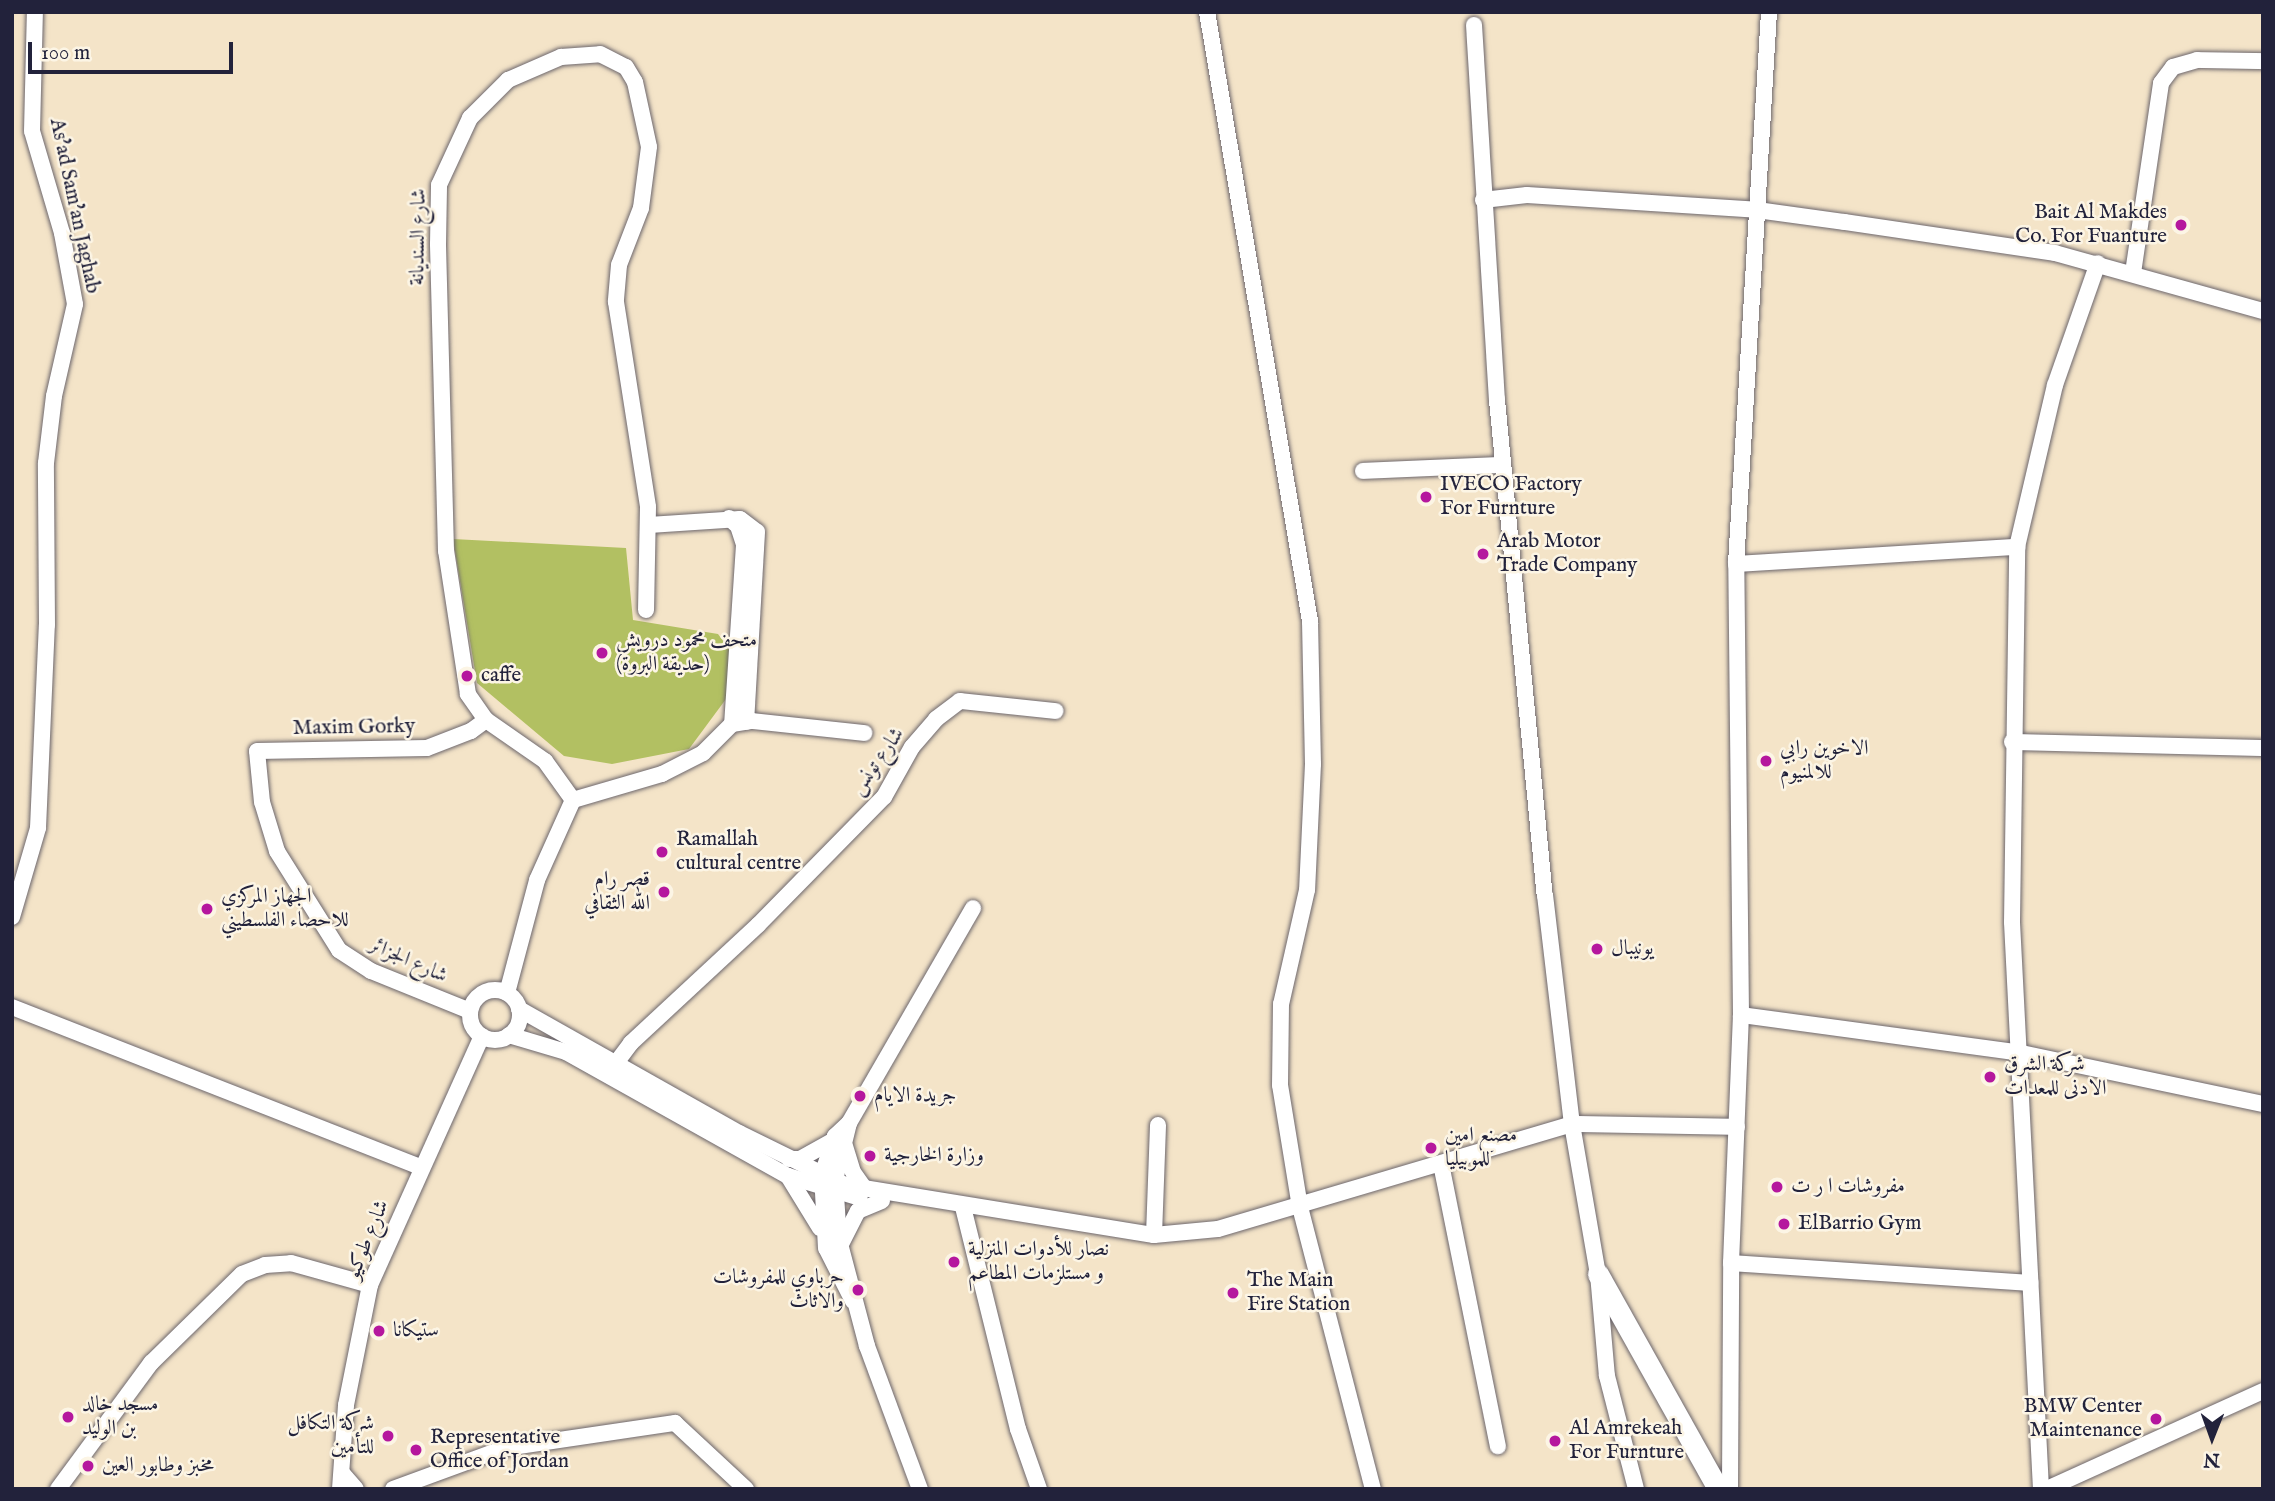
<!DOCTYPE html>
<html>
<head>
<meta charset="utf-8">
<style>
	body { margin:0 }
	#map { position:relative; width:2275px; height:1501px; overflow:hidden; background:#f4e4c8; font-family:"IM FELL English",Amiri,serif }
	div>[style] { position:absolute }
	.green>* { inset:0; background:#b2c062 }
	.roads { filter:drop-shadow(0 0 2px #6c666c) drop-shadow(0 0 2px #6c666c) }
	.minor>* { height:16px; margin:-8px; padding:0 8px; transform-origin:8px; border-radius:8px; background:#fff }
	.minor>.ring { margin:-8px; padding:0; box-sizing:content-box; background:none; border:16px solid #fff; border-radius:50% }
	.tertiary>* { height:21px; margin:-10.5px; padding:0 10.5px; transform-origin:10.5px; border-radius:10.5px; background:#fff }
	.dots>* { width:19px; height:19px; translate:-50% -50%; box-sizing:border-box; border:4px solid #fcf5e5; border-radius:50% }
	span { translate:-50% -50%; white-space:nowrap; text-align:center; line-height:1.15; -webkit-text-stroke:5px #fcf5e5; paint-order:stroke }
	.street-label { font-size:21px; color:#22223b }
	.poi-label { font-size:21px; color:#22223b }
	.right { translate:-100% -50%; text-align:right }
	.left { translate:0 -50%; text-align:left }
	.frame { position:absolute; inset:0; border:14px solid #22223b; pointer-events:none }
	.north { position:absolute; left:2177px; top:1403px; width:70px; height:70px; -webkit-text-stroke:5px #fcf5e5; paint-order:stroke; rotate:181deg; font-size:19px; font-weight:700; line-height:28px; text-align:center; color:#22223b }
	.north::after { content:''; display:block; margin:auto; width:24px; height:32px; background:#22223b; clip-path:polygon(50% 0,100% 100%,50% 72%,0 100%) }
	.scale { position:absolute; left:28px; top:42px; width:205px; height:32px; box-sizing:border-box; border:4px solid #22223b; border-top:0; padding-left:9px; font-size:21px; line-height:24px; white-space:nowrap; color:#22223b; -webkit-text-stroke:5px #fcf5e5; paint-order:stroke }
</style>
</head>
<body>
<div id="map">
	<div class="green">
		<div style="clip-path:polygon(453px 539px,626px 548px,633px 620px,718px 634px,746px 672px,689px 749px,612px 764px,564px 756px,477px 683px)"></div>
	</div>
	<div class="roads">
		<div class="minor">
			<div style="left:1207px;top:12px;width:618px;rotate:80.4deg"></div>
			<div style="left:1310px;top:621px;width:143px;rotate:88.8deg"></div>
			<div style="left:1313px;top:764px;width:126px;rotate:92.7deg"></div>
			<div style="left:1307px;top:890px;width:117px;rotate:102.8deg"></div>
			<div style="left:1281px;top:1004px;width:81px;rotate:90.7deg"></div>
			<div style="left:1280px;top:1085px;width:124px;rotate:80.7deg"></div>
			<div style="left:1300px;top:1207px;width:291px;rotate:75.5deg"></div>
			<div style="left:1474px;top:25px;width:376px;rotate:86.5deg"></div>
			<div style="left:1497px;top:400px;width:497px;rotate:84.5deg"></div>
			<div style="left:1545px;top:895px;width:231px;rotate:83.3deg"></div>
			<div style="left:1572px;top:1124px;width:152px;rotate:80.2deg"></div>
			<div style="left:1598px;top:1274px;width:102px;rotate:85deg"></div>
			<div style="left:1607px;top:1376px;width:117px;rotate:75.6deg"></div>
			<div style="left:1483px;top:200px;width:44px;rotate:-6.5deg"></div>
			<div style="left:1527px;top:195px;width:230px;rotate:3.7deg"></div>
			<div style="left:1757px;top:210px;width:89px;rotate:7.8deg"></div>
			<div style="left:1845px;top:222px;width:212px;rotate:8.4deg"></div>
			<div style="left:2055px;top:253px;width:216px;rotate:15.6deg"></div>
			<div style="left:2133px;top:273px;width:192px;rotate:-81.6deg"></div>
			<div style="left:2161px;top:83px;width:20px;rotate:-53deg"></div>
			<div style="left:2173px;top:67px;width:25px;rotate:-16deg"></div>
			<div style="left:2197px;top:60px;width:66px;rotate:0.9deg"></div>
			<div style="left:1363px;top:471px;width:140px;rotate:-2.5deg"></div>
			<div style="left:729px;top:518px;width:12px;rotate:42deg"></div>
			<div style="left:738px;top:526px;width:20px;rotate:72deg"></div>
			<div style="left:744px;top:545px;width:179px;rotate:93.8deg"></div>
			<div style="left:649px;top:525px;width:91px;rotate:-3.8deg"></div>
			<div style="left:740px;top:519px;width:21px;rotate:37deg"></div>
			<div style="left:757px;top:532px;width:190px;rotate:93.3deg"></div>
			<div style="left:1736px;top:564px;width:282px;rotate:-3.5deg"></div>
			<div style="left:2012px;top:742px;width:251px;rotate:1.4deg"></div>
			<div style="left:573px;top:800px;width:48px;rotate:-125.7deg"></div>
			<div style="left:545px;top:761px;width:72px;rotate:-145.2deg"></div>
			<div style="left:486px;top:720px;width:32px;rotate:-125deg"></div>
			<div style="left:468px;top:694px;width:145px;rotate:-98.7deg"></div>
			<div style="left:446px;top:551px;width:307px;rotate:-91.5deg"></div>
			<div style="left:438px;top:244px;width:59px;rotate:-89deg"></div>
			<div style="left:439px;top:185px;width:74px;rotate:-65.2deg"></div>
			<div style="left:470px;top:118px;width:54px;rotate:-45deg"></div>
			<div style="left:508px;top:80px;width:58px;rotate:-23.5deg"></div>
			<div style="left:561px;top:57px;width:39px;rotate:-4deg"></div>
			<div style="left:600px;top:54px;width:29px;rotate:27deg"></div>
			<div style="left:626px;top:67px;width:17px;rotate:59deg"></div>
			<div style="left:635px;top:82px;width:66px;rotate:77.8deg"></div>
			<div style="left:649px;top:147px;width:62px;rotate:97.5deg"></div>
			<div style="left:641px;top:208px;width:61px;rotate:111.1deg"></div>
			<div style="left:619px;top:265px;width:37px;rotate:95deg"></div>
			<div style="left:616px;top:302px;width:207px;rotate:81.1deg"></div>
			<div style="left:648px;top:507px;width:103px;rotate:91.1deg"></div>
			<div style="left:12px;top:917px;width:93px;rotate:-73.7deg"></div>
			<div style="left:38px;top:828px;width:203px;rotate:-87.5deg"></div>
			<div style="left:47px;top:625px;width:162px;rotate:-90.4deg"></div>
			<div style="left:46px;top:463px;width:67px;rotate:-83.2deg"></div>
			<div style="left:54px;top:396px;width:94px;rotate:-77.1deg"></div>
			<div style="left:75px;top:304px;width:72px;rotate:-100.4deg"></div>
			<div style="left:62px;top:233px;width:106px;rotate:-106.4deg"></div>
			<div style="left:32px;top:131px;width:119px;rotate:-88.6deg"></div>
			<div class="ring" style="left:470px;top:990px;width:34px;height:34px"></div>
			<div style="left:507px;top:993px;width:117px;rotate:-75.1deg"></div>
			<div style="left:537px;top:880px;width:88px;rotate:-65.8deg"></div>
			<div style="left:573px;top:800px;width:93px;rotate:-16.3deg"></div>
			<div style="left:662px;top:774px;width:46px;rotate:-27.1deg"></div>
			<div style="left:703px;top:753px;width:41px;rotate:-45deg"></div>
			<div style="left:732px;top:724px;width:20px;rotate:-9deg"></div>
			<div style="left:752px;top:721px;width:113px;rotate:6.1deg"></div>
			<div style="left:12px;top:1007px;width:439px;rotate:21.4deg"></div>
			<div style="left:519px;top:1009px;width:253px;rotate:29.4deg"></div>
			<div style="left:739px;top:1133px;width:118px;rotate:26.1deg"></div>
			<div style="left:845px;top:1185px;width:313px;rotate:9.2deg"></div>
			<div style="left:1154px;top:1235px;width:64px;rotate:-5.4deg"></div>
			<div style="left:1218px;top:1229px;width:369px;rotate:-16.5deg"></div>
			<div style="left:1572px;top:1124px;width:165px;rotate:1deg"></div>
			<div style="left:470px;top:1011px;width:107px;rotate:-158deg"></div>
			<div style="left:371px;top:971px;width:38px;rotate:-147deg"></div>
			<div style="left:339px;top:950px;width:117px;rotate:-122.1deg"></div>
			<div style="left:277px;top:851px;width:51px;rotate:-107deg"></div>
			<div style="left:262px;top:802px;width:51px;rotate:-95.6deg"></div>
			<div style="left:257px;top:751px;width:170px;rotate:-1deg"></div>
			<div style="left:427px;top:748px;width:47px;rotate:-21.1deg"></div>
			<div style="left:471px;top:731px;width:19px;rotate:-36deg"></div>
			<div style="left:1741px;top:1015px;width:283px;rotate:7.7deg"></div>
			<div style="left:2021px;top:1053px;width:247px;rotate:11.9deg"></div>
			<div style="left:509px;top:1035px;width:59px;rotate:16.6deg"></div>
			<div style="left:566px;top:1052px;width:254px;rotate:29.2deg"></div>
			<div style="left:788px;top:1176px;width:75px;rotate:17deg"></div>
			<div style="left:616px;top:1063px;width:25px;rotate:-53deg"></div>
			<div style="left:631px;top:1043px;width:173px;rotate:-42.9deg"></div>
			<div style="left:758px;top:925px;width:180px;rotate:-45.5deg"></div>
			<div style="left:884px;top:797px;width:57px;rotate:-60.8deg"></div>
			<div style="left:912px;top:747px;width:37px;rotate:-49deg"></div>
			<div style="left:936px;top:719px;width:30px;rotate:-37deg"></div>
			<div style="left:960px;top:701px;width:96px;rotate:6deg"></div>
			<div style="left:849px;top:1123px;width:59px;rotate:103.8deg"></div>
			<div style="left:835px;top:1180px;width:60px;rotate:86.2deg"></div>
			<div style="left:839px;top:1240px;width:110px;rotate:75.2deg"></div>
			<div style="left:867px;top:1346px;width:153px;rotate:69.7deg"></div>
			<div style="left:845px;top:1146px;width:27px;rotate:73deg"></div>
			<div style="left:853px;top:1172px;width:21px;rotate:55deg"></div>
			<div style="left:789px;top:1159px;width:11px"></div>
			<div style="left:800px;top:1159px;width:38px;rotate:-29deg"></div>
			<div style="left:1441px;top:1164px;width:288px;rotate:78.6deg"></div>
			<div style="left:788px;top:1176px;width:61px;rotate:58.4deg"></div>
			<div style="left:963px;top:1207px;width:229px;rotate:76.1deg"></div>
			<div style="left:1018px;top:1429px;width:64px;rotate:70.7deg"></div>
			<div style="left:1154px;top:1235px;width:110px;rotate:-87.9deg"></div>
			<div style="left:842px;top:1242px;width:35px;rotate:-63deg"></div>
			<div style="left:858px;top:1211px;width:26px;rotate:-23deg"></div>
			<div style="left:1731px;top:1263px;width:300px;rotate:3.8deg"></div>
			<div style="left:853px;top:1301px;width:59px;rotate:-117deg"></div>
			<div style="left:826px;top:1248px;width:73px;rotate:-93.1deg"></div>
			<div style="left:822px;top:1175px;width:41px;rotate:-71.6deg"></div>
			<div style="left:835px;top:1136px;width:19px;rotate:-43deg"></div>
			<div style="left:849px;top:1123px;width:248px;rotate:-60deg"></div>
			<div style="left:342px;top:1473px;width:21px;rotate:49deg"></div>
			<div style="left:58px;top:1489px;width:157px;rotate:-53.6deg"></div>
			<div style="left:151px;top:1363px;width:127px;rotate:-44.4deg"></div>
			<div style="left:242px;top:1274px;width:25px;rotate:-21deg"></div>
			<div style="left:265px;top:1265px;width:26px;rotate:-4deg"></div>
			<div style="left:291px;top:1263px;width:82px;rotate:15.6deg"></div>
			<div style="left:340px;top:1489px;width:84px;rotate:-85.9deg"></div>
			<div style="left:346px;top:1405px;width:122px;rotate:-78.7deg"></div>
			<div style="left:370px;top:1285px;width:273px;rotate:-65.8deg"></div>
			<div style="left:393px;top:1489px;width:119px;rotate:-20.1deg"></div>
			<div style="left:505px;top:1448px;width:172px;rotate:-8.4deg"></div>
			<div style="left:675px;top:1423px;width:97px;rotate:42.9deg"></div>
			<div style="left:1730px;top:1489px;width:226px;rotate:-89.7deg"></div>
			<div style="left:1731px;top:1263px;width:248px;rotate:-87.7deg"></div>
			<div style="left:1741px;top:1015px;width:451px;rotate:-90.6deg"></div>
			<div style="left:1736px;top:564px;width:553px;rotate:-86.58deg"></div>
			<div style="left:2041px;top:1489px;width:568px;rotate:-92.93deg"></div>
			<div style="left:2012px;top:922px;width:375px;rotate:-89.2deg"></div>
			<div style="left:2017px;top:547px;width:166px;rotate:-76.8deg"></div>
			<div style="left:2055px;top:385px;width:129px;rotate:-70.6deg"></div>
			<div style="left:2047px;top:1489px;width:237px;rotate:-24.4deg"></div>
		</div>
		<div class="tertiary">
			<div style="left:1598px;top:1274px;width:246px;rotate:60.8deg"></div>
		</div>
	</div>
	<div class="dots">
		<div style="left:2181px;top:225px;background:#b5179e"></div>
		<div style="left:1426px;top:497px;background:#b5179e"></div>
		<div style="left:1483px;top:554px;background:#b5179e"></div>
		<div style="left:602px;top:653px;background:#b5179e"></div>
		<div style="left:467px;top:676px;background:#b5179e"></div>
		<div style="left:1766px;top:761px;background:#b5179e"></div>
		<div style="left:662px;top:852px;background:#b5179e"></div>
		<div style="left:664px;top:892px;background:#b5179e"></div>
		<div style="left:207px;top:909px;background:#b5179e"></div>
		<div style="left:1597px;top:949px;background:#b5179e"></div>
		<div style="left:1990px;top:1077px;background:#b5179e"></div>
		<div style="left:860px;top:1096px;background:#b5179e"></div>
		<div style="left:1431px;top:1148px;background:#b5179e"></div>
		<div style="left:870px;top:1156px;background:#b5179e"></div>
		<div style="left:1777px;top:1187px;background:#b5179e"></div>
		<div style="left:1784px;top:1224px;background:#b5179e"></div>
		<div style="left:954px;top:1262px;background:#b5179e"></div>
		<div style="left:858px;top:1290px;background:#b5179e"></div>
		<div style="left:1233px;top:1293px;background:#b5179e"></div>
		<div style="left:379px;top:1331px;background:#b5179e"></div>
		<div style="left:68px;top:1417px;background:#b5179e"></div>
		<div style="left:2156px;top:1419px;background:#b5179e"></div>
		<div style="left:388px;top:1436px;background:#b5179e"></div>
		<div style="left:1555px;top:1441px;background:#b5179e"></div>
		<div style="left:416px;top:1450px;background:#b5179e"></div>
		<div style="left:88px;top:1466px;background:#b5179e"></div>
	</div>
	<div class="street-label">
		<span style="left:74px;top:206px;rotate:78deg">As'ad Sam'an Jaghab</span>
		<span style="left:419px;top:237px;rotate:-89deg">شارع السنديانة</span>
		<span style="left:354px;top:728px;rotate:-1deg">Maxim Gorky</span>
		<span style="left:878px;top:762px;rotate:-55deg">شارع تونس</span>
		<span style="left:408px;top:961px;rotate:24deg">شارع الجزائر</span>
		<span style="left:368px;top:1240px;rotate:-68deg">شارع طوكيو</span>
	</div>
	<div class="poi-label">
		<span class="right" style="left:2167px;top:225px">Bait Al Makdes<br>Co. For Fuanture</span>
		<span class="left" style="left:1440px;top:497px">IVECO Factory<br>For Furnture</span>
		<span class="left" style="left:1497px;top:554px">Arab Motor<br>Trade Company</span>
		<span class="left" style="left:616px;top:653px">متحف محمود درويش<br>(حديقة البروة)</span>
		<span class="left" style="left:481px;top:676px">caffe</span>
		<span class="left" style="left:1780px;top:761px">الاخوين رابي<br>للالمنيوم</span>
		<span class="left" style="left:676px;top:852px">Ramallah<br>cultural centre</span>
		<span class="right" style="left:650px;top:892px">قصر رام<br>الله الثقافي</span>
		<span class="left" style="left:221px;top:909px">الجهاز المركزي<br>للاحصاء الفلسطيني</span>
		<span class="left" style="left:1611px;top:949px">يونيبال</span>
		<span class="left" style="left:2004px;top:1077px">شركة الشرق<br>الادنى للمعدات</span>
		<span class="left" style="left:874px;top:1096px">جريدة الايام</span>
		<span class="left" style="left:1445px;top:1148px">مصنع امين<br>للموبيليا</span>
		<span class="left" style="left:884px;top:1156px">وزارة الخارجية</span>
		<span class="left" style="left:1791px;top:1187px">مفروشات ا ر ت</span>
		<span class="left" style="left:1798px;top:1224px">ElBarrio Gym</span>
		<span class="left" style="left:968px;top:1262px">نصار للأدوات المنزلية<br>و مستلزمات المطاعم</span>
		<span class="right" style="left:844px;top:1290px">حرباوي للمفروشات<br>والاثاث</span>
		<span class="left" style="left:1247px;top:1293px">The Main<br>Fire Station</span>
		<span class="left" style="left:393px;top:1331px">ستيكانا</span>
		<span class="left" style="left:82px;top:1417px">مسجد خالد<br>بن الوليد</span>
		<span class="right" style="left:2142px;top:1419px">BMW Center<br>Maintenance</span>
		<span class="right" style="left:374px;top:1436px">شركة التكافل<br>للتأمين</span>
		<span class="left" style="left:1569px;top:1441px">Al Amrekeah<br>For Furnture</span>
		<span class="left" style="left:430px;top:1450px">Representative<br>Office of Jordan</span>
		<span class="left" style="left:102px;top:1466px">مخبز وطابور العين</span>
	</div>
	<div class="frame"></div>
	<div class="north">N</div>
	<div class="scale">100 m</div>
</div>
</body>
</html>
